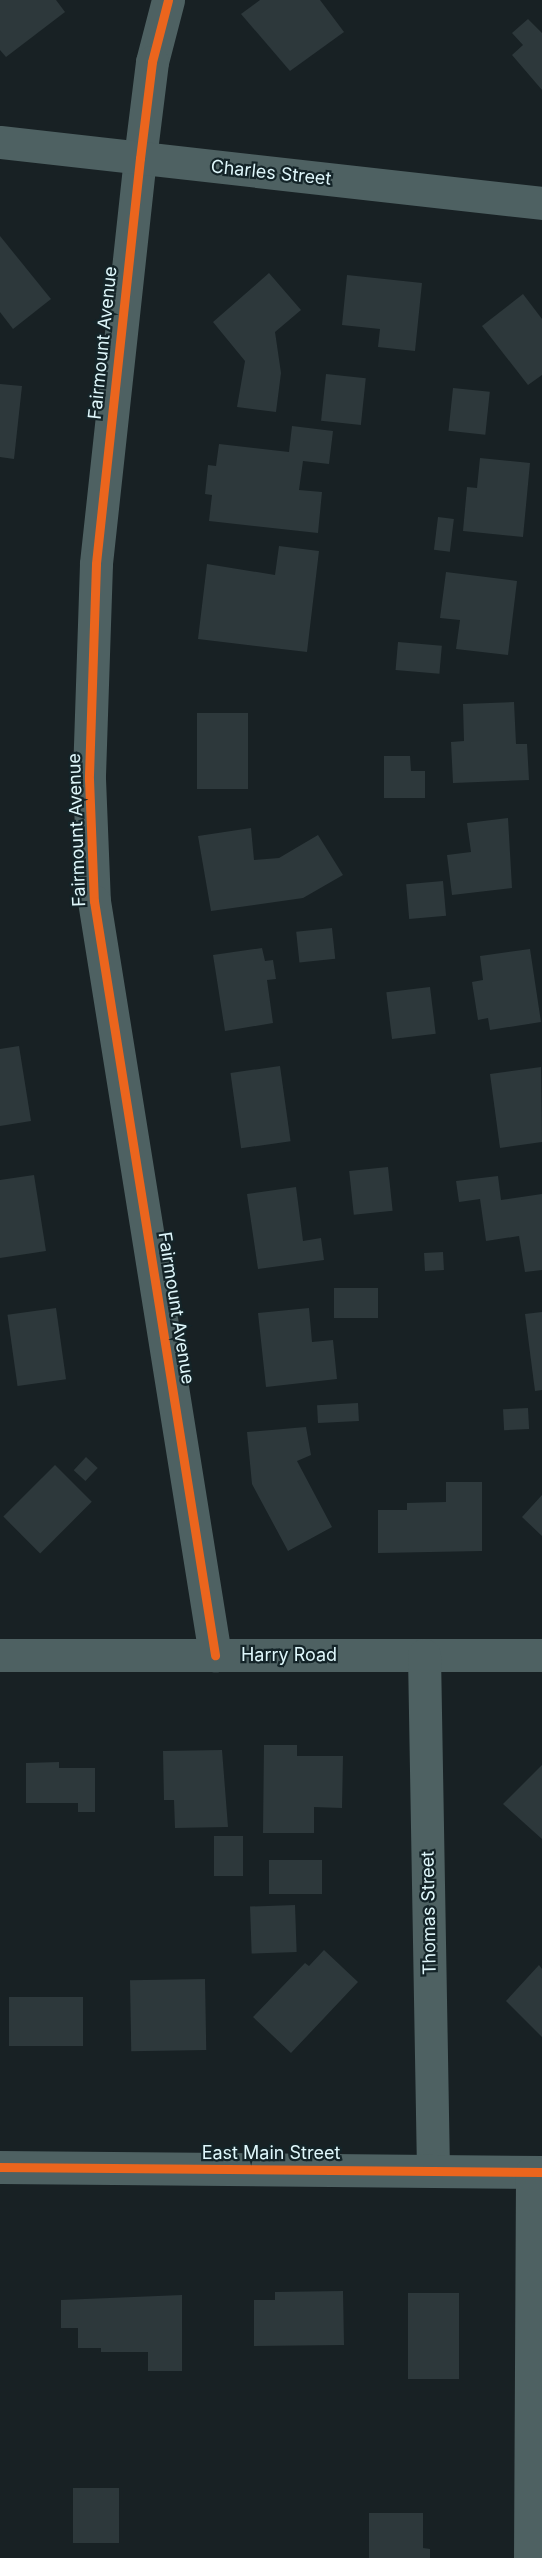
<!DOCTYPE html>
<html>
<head>
<meta charset="utf-8">
<style>
	body { margin:0 }
	#map { position:relative; width:542px; height:2558px; overflow:hidden; background:#182124; font-family:Inter,sans-serif }
	div>[style] { position:absolute }
	.building>* { inset:0; background:#2d383b; transform-origin:0 0 }
	.minor>* { height:33px; margin:-16.5px; padding:0 16.5px; transform-origin:16.5px; border-radius:16.5px; background:#4e6162 }
	.cycleway>* { height:9px; margin:-4.5px; padding:0 4.5px; transform-origin:4.5px; border-radius:4.5px; background:#eb651d }
	span { translate:-50% -50%; white-space:nowrap; text-align:center; line-height:1.15; -webkit-text-stroke:4.5px #142428; paint-order:stroke }
	.street-label { font-size:18px; color:#dff7fb }
</style>
</head>
<body>
<div id="map">
	<div class="building">
		<div style="clip-path:polygon(0 0,56px 0,65px 12px,6px 57px,0 50px)"></div>
		<div style="clip-path:polygon(260px 0,320px 0,344px 32px,290px 71px,241px 14px)"></div>
		<div style="clip-path:polygon(528px 19px,542px 33px,542px 90px,512px 55px,523px 45px,512px 33px)"></div>
		<div style="clip-path:polygon(0 236px,51px 299px,13px 329px,0 312px)"></div>
		<div style="clip-path:polygon(269px 273px,301px 310px,275px 332px,281px 373px,276px 412px,237px 407px,245px 361px,213px 322px)"></div>
		<div style="clip-path:polygon(347px 275px,422px 283px,415px 351px,378px 347px,380px 329px,342px 325px)"></div>
		<div style="clip-path:polygon(523px 294px,542px 319px,542px 375px,528px 385px,482px 326px)"></div>
		<div style="left:326px;top:374px;width:40px;height:47px;rotate:6deg"></div>
		<div style="clip-path:polygon(0 384px,22px 386px,14px 459px,0 457px)"></div>
		<div style="left:453px;top:388px;width:37px;height:43px;rotate:6deg"></div>
		<div style="clip-path:polygon(292px 426px,333px 431px,329px 464px,303px 461px,299px 490px,322px 492px,318px 533px,209px 521px,212px 495px,205px 494px,208px 465px,216px 466px,219px 444px,289px 452px)"></div>
		<div style="clip-path:polygon(480px 458px,530px 463px,523px 537px,463px 531px,467px 487px,477px 488px)"></div>
		<div style="left:438px;top:517px;width:16px;height:33px;rotate:7deg"></div>
		<div style="clip-path:polygon(279px 546px,319px 551px,307px 652px,198px 639px,207px 564px,275px 575px)"></div>
		<div style="clip-path:polygon(446px 572px,517px 581px,508px 655px,456px 649px,460px 620px,440px 618px)"></div>
		<div style="left:398px;top:642px;width:44px;height:28px;rotate:5deg"></div>
		<div style="clip-path:polygon(514px 702px,516px 744px,527px 744px,529px 780px,453px 783px,451px 742px,464px 741px,463px 704px)"></div>
		<div style="left:197px;top:713px;width:51px;height:76px"></div>
		<div style="clip-path:polygon(384px 756px,410px 756px,411px 771px,425px 771px,425px 798px,384px 798px)"></div>
		<div style="clip-path:polygon(508px 818px,512px 888px,452px 895px,447px 855px,471px 852px,467px 823px)"></div>
		<div style="clip-path:polygon(251px 828px,254px 860px,279px 858px,318px 835px,343px 875px,303px 898px,211px 911px,198px 836px)"></div>
		<div style="left:443px;top:881px;width:35px;height:37px;rotate:85deg"></div>
		<div style="left:332px;top:928px;width:31px;height:36px;rotate:84deg"></div>
		<div style="clip-path:polygon(262px 948px,265px 961px,273px 960px,276px 979px,267px 980px,273px 1023px,225px 1031px,213px 955px)"></div>
		<div style="clip-path:polygon(530px 949px,541px 1022px,490px 1030px,488px 1018px,478px 1020px,472px 982px,483px 980px,480px 956px)"></div>
		<div style="left:430px;top:987px;width:47px;height:44px;rotate:83deg"></div>
		<div style="clip-path:polygon(19px 1046px,31px 1121px,0 1126px,0 1049px)"></div>
		<div style="left:280px;top:1066px;width:76px;height:50px;rotate:82deg"></div>
		<div style="clip-path:polygon(541px 1067px,542px 1142px,500px 1148px,490px 1074px)"></div>
		<div style="left:388px;top:1167px;width:44px;height:39px;rotate:84deg"></div>
		<div style="clip-path:polygon(34px 1175px,46px 1251px,0 1258px,0 1180px)"></div>
		<div style="clip-path:polygon(498px 1176px,501px 1200px,542px 1194px,542px 1270px,525px 1272px,519px 1236px,486px 1241px,480px 1199px,459px 1202px,456px 1181px)"></div>
		<div style="clip-path:polygon(296px 1187px,303px 1241px,321px 1238px,324px 1260px,258px 1269px,247px 1194px)"></div>
		<div style="left:443px;top:1252px;width:18px;height:19px;rotate:87deg"></div>
		<div style="left:378px;top:1288px;width:30px;height:44px;rotate:90deg"></div>
		<div style="left:56px;top:1308px;width:72px;height:49px;rotate:82deg"></div>
		<div style="clip-path:polygon(309px 1308px,312px 1342px,333px 1340px,337px 1379px,266px 1387px,258px 1313px)"></div>
		<div style="clip-path:polygon(542px 1312px,542px 1390px,535px 1391px,525px 1314px)"></div>
		<div style="left:358px;top:1403px;width:18px;height:41px;rotate:87deg"></div>
		<div style="left:528px;top:1408px;width:21px;height:25px;rotate:87deg"></div>
		<div style="clip-path:polygon(306px 1427px,311px 1455px,297px 1461px,332px 1527px,288px 1551px,252px 1484px,247px 1432px)"></div>
		<div style="left:86px;top:1457px;width:16px;height:18px;rotate:43deg"></div>
		<div style="left:55px;top:1465px;width:52px;height:73px;rotate:45deg"></div>
		<div style="clip-path:polygon(446px 1482px,482px 1482px,482px 1551px,378px 1553px,378px 1510px,407px 1510px,407px 1503px,446px 1502px)"></div>
		<div style="clip-path:polygon(542px 1495px,542px 1536px,522px 1517px)"></div>
		<div style="clip-path:polygon(264px 1745px,297px 1745px,297px 1756px,343px 1756px,342px 1808px,314px 1807px,314px 1833px,263px 1833px)"></div>
		<div style="clip-path:polygon(222px 1750px,228px 1827px,175px 1828px,174px 1800px,164px 1800px,163px 1751px)"></div>
		<div style="clip-path:polygon(59px 1762px,59px 1768px,95px 1768px,95px 1812px,78px 1812px,78px 1803px,26px 1803px,26px 1763px)"></div>
		<div style="clip-path:polygon(542px 1765px,542px 1839px,503px 1804px)"></div>
		<div style="left:214px;top:1836px;width:29px;height:40px"></div>
		<div style="left:269px;top:1860px;width:53px;height:34px"></div>
		<div style="left:295px;top:1905px;width:47px;height:45px;rotate:88deg"></div>
		<div style="clip-path:polygon(324px 1950px,358px 1982px,291px 2053px,253px 2017px,305px 1963px,309px 1966px)"></div>
		<div style="clip-path:polygon(539px 1965px,542px 1969px,542px 2037px,506px 2001px)"></div>
		<div style="left:205px;top:1979px;width:71px;height:75px;rotate:89deg"></div>
		<div style="left:9px;top:1997px;width:74px;height:49px"></div>
		<div style="clip-path:polygon(343px 2291px,344px 2345px,254px 2346px,254px 2300px,275px 2300px,275px 2292px)"></div>
		<div style="left:408px;top:2293px;width:51px;height:86px"></div>
		<div style="clip-path:polygon(182px 2295px,182px 2371px,148px 2371px,148px 2352px,101px 2352px,101px 2348px,78px 2348px,78px 2328px,61px 2328px,61px 2300px)"></div>
		<div style="left:73px;top:2488px;width:46px;height:55px"></div>
		<div style="clip-path:polygon(369px 2513px,423px 2513px,423px 2548px,430px 2549px,430px 2558px,369px 2558px)"></div>
	</div>
	<div class="minor">
		<div style="left:168px;top:0;width:64px;rotate:104.5deg"></div>
		<div style="left:152px;top:62px;width:97px;rotate:97.1deg"></div>
		<div style="left:140px;top:158px;width:408px;rotate:96.2deg"></div>
		<div style="left:96px;top:564px;width:215px;rotate:91.9deg"></div>
		<div style="left:89px;top:779px;width:122px;rotate:87.7deg"></div>
		<div style="left:94px;top:901px;width:764px;rotate:80.88deg"></div>
		<div style="left:0;top:142px;width:545px;rotate:6.42deg"></div>
		<div style="left:0;top:1655px;width:542px"></div>
		<div style="left:424px;top:1655px;width:516px;rotate:89deg"></div>
		<div style="left:0;top:2167px;width:542px;rotate:0.53deg"></div>
		<div style="left:530px;top:2558px;width:386px;rotate:-89.7deg"></div>
	</div>
	<div class="cycleway">
		<div style="left:168px;top:0;width:64px;rotate:104.5deg"></div>
		<div style="left:152px;top:62px;width:97px;rotate:97.1deg"></div>
		<div style="left:140px;top:158px;width:408px;rotate:96.2deg"></div>
		<div style="left:96px;top:564px;width:215px;rotate:91.9deg"></div>
		<div style="left:89px;top:779px;width:122px;rotate:87.7deg"></div>
		<div style="left:94px;top:901px;width:764px;rotate:80.88deg"></div>
		<div style="left:0;top:2167px;width:542px;rotate:0.53deg"></div>
	</div>
	<div class="street-label">
		<span style="left:271px;top:173px;rotate:6deg">Charles Street</span>
		<span style="left:103px;top:343px;rotate:-84deg">Fairmount Avenue</span>
		<span style="left:77px;top:830px;rotate:-92deg">Fairmount Avenue</span>
		<span style="left:176px;top:1308px;rotate:81deg">Fairmount Avenue</span>
		<span style="left:289px;top:1655px">Harry Road</span>
		<span style="left:429px;top:1913px;rotate:-91deg">Thomas Street</span>
		<span style="left:271px;top:2153px">East Main Street</span>
	</div>
</div>
</body>
</html>
